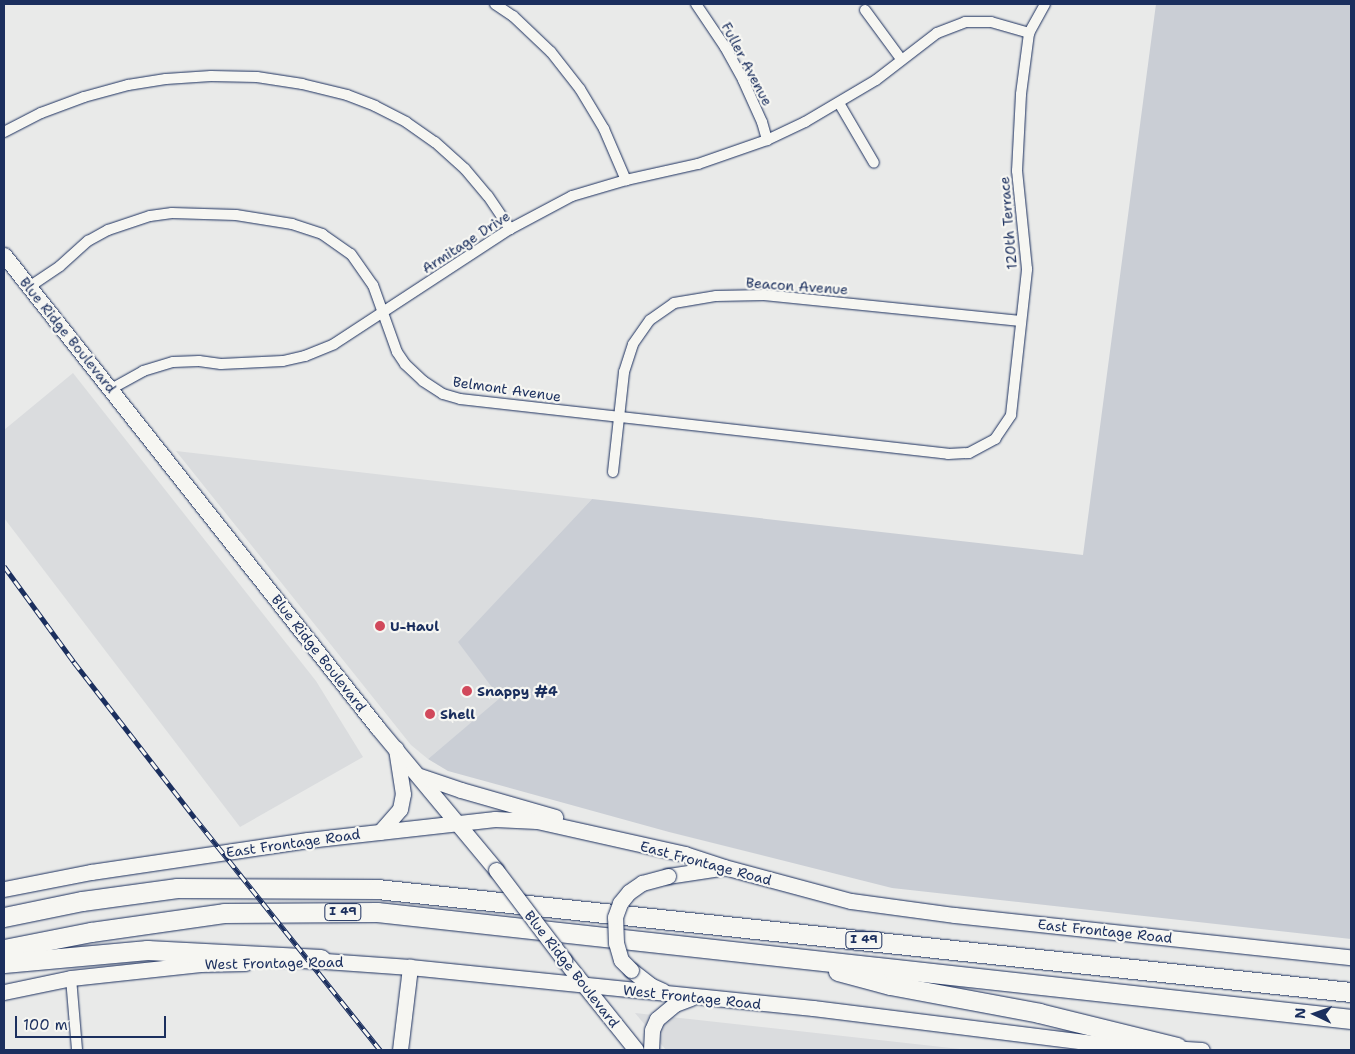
<!DOCTYPE html>
<html>
<head>
<meta charset="utf-8">
<style>
	body { margin:0 }
	#map { position:relative; width:1355px; height:1054px; overflow:hidden; background:#e9eae9; font-family:"Shantell Sans",sans-serif }
	div>[style] { position:absolute }
	.built>* { inset:0; background:#dadcde }
	.green>* { inset:0; background:#caced5 }
	.roads { filter:drop-shadow(0 0 1px #1b2f5e) drop-shadow(0 0 1px #1b2f5e) }
	.street>* { height:10px; margin:-5px; padding:0 5px; transform-origin:5px; border-radius:5px; background:#f6f6f2 }
	.secondary>* { height:15px; margin:-7.5px; padding:0 7.5px; transform-origin:7.5px; border-radius:7.5px; background:#f6f6f2 }
	.highway>* { height:19px; margin:-9.5px; padding:0 9.5px; transform-origin:9.5px; border-radius:9.5px; background:#f6f6f2 }
	.rail>* { height:5px; margin-top:-2.5px; transform-origin:0; background:repeating-linear-gradient(90deg,#f6f6f2 0 9px,#1b2f5e 0 18px); box-sizing:border-box; border-block:1px solid #1b2f5e }
	.bridges { filter:drop-shadow(0 0 1px #1b2f5e) drop-shadow(0 0 1px #1b2f5e) }
	.secondary-bridge>* { height:15px; margin:-7.5px; padding:0 7.5px; transform-origin:7.5px; border-radius:7.5px; background:#f6f6f2 }
	.dots>* { width:14px; height:14px; translate:-50% -50%; box-sizing:border-box; border:2px solid #f6f6f2; border-radius:50% }
	span { translate:-50% -50%; white-space:nowrap; text-align:center; line-height:1.15; -webkit-text-stroke:4.5px #f6f6f2; paint-order:stroke }
	.shield-label span { padding:1px 4px; background:#f6f6f2; border:1px solid; border-radius:4px; -webkit-text-stroke-width:0 }
	.shield-label { font-size:12px; color:#1b2f5e; font-weight:700 }
	.street-label { font-size:14px; color:#1b2f5e }
	.poi-label { font-size:14px; color:#1b2f5e; font-weight:700 }
	.left { translate:0 -50%; text-align:left }
	.frame { position:absolute; inset:0; border:5px solid #1b2f5e; pointer-events:none }
	.north { position:absolute; left:1290px; top:989px; width:50px; height:50px; -webkit-text-stroke:4px #f6f6f2; paint-order:stroke; rotate:273deg; font-size:14px; font-weight:700; line-height:20px; text-align:center; color:#1b2f5e }
	.north::after { content:''; display:block; margin:auto; width:18px; height:22px; background:#1b2f5e; clip-path:polygon(50% 0,100% 100%,50% 72%,0 100%) }
	.scale { position:absolute; left:15px; top:1016px; width:151px; height:22px; box-sizing:border-box; border:2px solid #1b2f5e; border-top:0; padding-left:6px; font-size:15px; line-height:18px; white-space:nowrap; color:#1b2f5e; -webkit-text-stroke:4px #f6f6f2; paint-order:stroke }
</style>
</head>
<body>
<div id="map">
	<div class="built">
		<div style="clip-path:polygon(73px 373px,316px 681px,363px 757px,240px 827px,4px 518px,4px 430px)"></div>
		<div style="clip-path:polygon(176px 451px,592px 499px,459px 642px,501px 698px,428px 759px,411px 745px)"></div>
		<div style="clip-path:polygon(635px 1013px,969px 1050px,666px 1050px)"></div>
	</div>
	<div class="green">
		<div style="clip-path:polygon(1156px 4px,1351px 4px,1351px 939px,892px 888px,669px 832px,448px 771px,428px 759px,500px 698px,458px 642px,592px 499px,1083px 555px)"></div>
	</div>
	<div class="roads">
		<div class="street">
			<div style="left:495px;top:4px;width:22px;rotate:34deg"></div>
			<div style="left:513px;top:16px;width:52px;rotate:43.5deg"></div>
			<div style="left:551px;top:52px;width:47px;rotate:51.9deg"></div>
			<div style="left:580px;top:89px;width:47px;rotate:59deg"></div>
			<div style="left:604px;top:129px;width:56px;rotate:66.7deg"></div>
			<div style="left:696px;top:4px;width:52px;rotate:56deg"></div>
			<div style="left:725px;top:47px;width:38px;rotate:61deg"></div>
			<div style="left:743px;top:80px;width:46px;rotate:65.7deg"></div>
			<div style="left:762px;top:122px;width:19px;rotate:74deg"></div>
			<div style="left:865px;top:10px;width:61px;rotate:53.7deg"></div>
			<div style="left:839px;top:103px;width:69px;rotate:59.7deg"></div>
			<div style="left:4px;top:132px;width:42px;rotate:-27.2deg"></div>
			<div style="left:41px;top:113px;width:46px;rotate:-20.4deg"></div>
			<div style="left:84px;top:97px;width:46px;rotate:-15.3deg"></div>
			<div style="left:128px;top:85px;width:38px;rotate:-9deg"></div>
			<div style="left:166px;top:79px;width:45px;rotate:-3.8deg"></div>
			<div style="left:211px;top:76px;width:46px;rotate:1.2deg"></div>
			<div style="left:257px;top:77px;width:46px;rotate:8.8deg"></div>
			<div style="left:302px;top:84px;width:46px;rotate:13.7deg"></div>
			<div style="left:347px;top:95px;width:30px;rotate:21deg"></div>
			<div style="left:375px;top:106px;width:35px;rotate:27deg"></div>
			<div style="left:406px;top:122px;width:35px;rotate:35deg"></div>
			<div style="left:435px;top:142px;width:40px;rotate:42deg"></div>
			<div style="left:465px;top:169px;width:35px;rotate:50deg"></div>
			<div style="left:488px;top:196px;width:40px;rotate:56deg"></div>
			<div style="left:29px;top:287px;width:37px;rotate:-34deg"></div>
			<div style="left:60px;top:266px;width:38px;rotate:-42deg"></div>
			<div style="left:88px;top:241px;width:23px;rotate:-29deg"></div>
			<div style="left:108px;top:230px;width:44px;rotate:-18.4deg"></div>
			<div style="left:150px;top:216px;width:22px;rotate:-8deg"></div>
			<div style="left:172px;top:213px;width:64px;rotate:1.8deg"></div>
			<div style="left:236px;top:215px;width:57px;rotate:9.1deg"></div>
			<div style="left:292px;top:224px;width:32px;rotate:18deg"></div>
			<div style="left:322px;top:234px;width:35px;rotate:35deg"></div>
			<div style="left:351px;top:254px;width:38px;rotate:55deg"></div>
			<div style="left:373px;top:285px;width:71px;rotate:70.3deg"></div>
			<div style="left:397px;top:352px;width:14px;rotate:56deg"></div>
			<div style="left:405px;top:364px;width:25px;rotate:43deg"></div>
			<div style="left:423px;top:381px;width:24px;rotate:33deg"></div>
			<div style="left:443px;top:394px;width:18px;rotate:16deg"></div>
			<div style="left:460px;top:399px;width:491px;rotate:6.4deg"></div>
			<div style="left:948px;top:454px;width:21px;rotate:-3deg"></div>
			<div style="left:969px;top:453px;width:30px;rotate:-28deg"></div>
			<div style="left:995px;top:439px;width:29px;rotate:-56deg"></div>
			<div style="left:1011px;top:415px;width:147px;rotate:-83.7deg"></div>
			<div style="left:1027px;top:269px;width:99px;rotate:-95.8deg"></div>
			<div style="left:1017px;top:171px;width:77px;rotate:-87deg"></div>
			<div style="left:1021px;top:94px;width:62px;rotate:-82.5deg"></div>
			<div style="left:1029px;top:33px;width:33px;rotate:-61deg"></div>
			<div style="left:111px;top:389px;width:37px;rotate:-29deg"></div>
			<div style="left:143px;top:371px;width:31px;rotate:-17deg"></div>
			<div style="left:173px;top:362px;width:26px;rotate:-2deg"></div>
			<div style="left:199px;top:361px;width:22px;rotate:8deg"></div>
			<div style="left:221px;top:364px;width:62px;rotate:-2.8deg"></div>
			<div style="left:283px;top:361px;width:23px;rotate:-13deg"></div>
			<div style="left:305px;top:356px;width:31px;rotate:-22deg"></div>
			<div style="left:334px;top:344px;width:210px;rotate:-33.2deg"></div>
			<div style="left:510px;top:229px;width:70px;rotate:-28deg"></div>
			<div style="left:572px;top:196px;width:56px;rotate:-16.5deg"></div>
			<div style="left:626px;top:180px;width:74px;rotate:-12.5deg"></div>
			<div style="left:698px;top:164px;width:73px;rotate:-19.2deg"></div>
			<div style="left:767px;top:140px;width:42px;rotate:-25.3deg"></div>
			<div style="left:805px;top:122px;width:82px;rotate:-30.6deg"></div>
			<div style="left:876px;top:80px;width:77px;rotate:-37.6deg"></div>
			<div style="left:937px;top:33px;width:30px;rotate:-21deg"></div>
			<div style="left:965px;top:22px;width:26px"></div>
			<div style="left:991px;top:22px;width:40px;rotate:16deg"></div>
			<div style="left:613px;top:472px;width:101px;rotate:-83.7deg"></div>
			<div style="left:624px;top:372px;width:29px;rotate:-72deg"></div>
			<div style="left:633px;top:344px;width:29px;rotate:-55deg"></div>
			<div style="left:650px;top:320px;width:29px;rotate:-35deg"></div>
			<div style="left:674px;top:303px;width:43px;rotate:-9.5deg"></div>
			<div style="left:716px;top:296px;width:48px;rotate:-1.2deg"></div>
			<div style="left:764px;top:295px;width:258px;rotate:5.8deg"></div>
			<div style="left:71px;top:978px;width:72px;rotate:85.2deg"></div>
		</div>
		<div class="secondary">
			<div style="left:4px;top:255px;width:602px;rotate:51.68deg"></div>
			<div style="left:377px;top:727px;width:186px;rotate:50.2deg"></div>
			<div style="left:420px;top:776px;width:43px;rotate:18.9deg"></div>
			<div style="left:461px;top:790px;width:98px;rotate:16deg"></div>
			<div style="left:380px;top:832px;width:30px;rotate:-49deg"></div>
			<div style="left:400px;top:809px;width:15px;rotate:-79deg"></div>
			<div style="left:403px;top:794px;width:46px;rotate:-98.8deg"></div>
			<div style="left:668px;top:876px;width:53px;rotate:-8.7deg"></div>
			<div style="left:4px;top:889px;width:89px;rotate:-11.1deg"></div>
			<div style="left:91px;top:872px;width:219px;rotate:-8.4deg"></div>
			<div style="left:308px;top:840px;width:188px;rotate:-6.4deg"></div>
			<div style="left:495px;top:819px;width:42px;rotate:2.7deg"></div>
			<div style="left:537px;top:821px;width:152px;rotate:12.6deg"></div>
			<div style="left:685px;top:854px;width:41px;rotate:18.4deg"></div>
			<div style="left:724px;top:867px;width:131px;rotate:15deg"></div>
			<div style="left:851px;top:901px;width:105px;rotate:7.7deg"></div>
			<div style="left:955px;top:915px;width:398px;rotate:6.1deg"></div>
			<div style="left:311px;top:960px;width:99px;rotate:4deg"></div>
			<div style="left:410px;top:967px;width:405px;rotate:5.8deg"></div>
			<div style="left:813px;top:1008px;width:292px;rotate:7.1deg"></div>
			<div style="left:1103px;top:1044px;width:99px;rotate:3.5deg"></div>
			<div style="left:564px;top:960px;width:115px;rotate:51.3deg"></div>
			<div style="left:631px;top:970px;width:24px;rotate:38deg"></div>
			<div style="left:650px;top:985px;width:14px;rotate:25deg"></div>
			<div style="left:4px;top:992px;width:68px;rotate:-11.8deg"></div>
			<div style="left:71px;top:978px;width:130px;rotate:-6.2deg"></div>
			<div style="left:200px;top:964px;width:45px;rotate:-1.3deg"></div>
			<div style="left:400px;top:1050px;width:84px;rotate:-83.1deg"></div>
			<div style="left:651px;top:1050px;width:20px;rotate:-87deg"></div>
			<div style="left:652px;top:1030px;width:12px;rotate:-66deg"></div>
			<div style="left:657px;top:1019px;width:23px;rotate:-40deg"></div>
			<div style="left:675px;top:1004px;width:17px;rotate:-21deg"></div>
		</div>
		<div class="highway">
			<div style="left:4px;top:917px;width:80px;rotate:-11.6deg"></div>
			<div style="left:82px;top:901px;width:96px;rotate:-7.8deg"></div>
			<div style="left:177px;top:888px;width:200px;rotate:0.3deg"></div>
			<div style="left:377px;top:889px;width:979px;rotate:6.04deg"></div>
			<div style="left:4px;top:949px;width:89px;rotate:-11.1deg"></div>
			<div style="left:91px;top:932px;width:134px;rotate:-8.1deg"></div>
			<div style="left:224px;top:913px;width:153px;rotate:-0.4deg"></div>
			<div style="left:377px;top:912px;width:980px;rotate:6.27deg"></div>
			<div style="left:4px;top:963px;width:144px;rotate:-5.2deg"></div>
			<div style="left:147px;top:950px;width:174px;rotate:3deg"></div>
			<div style="left:838px;top:971px;width:54px;rotate:15.1deg"></div>
			<div style="left:890px;top:985px;width:152px;rotate:10.6deg"></div>
			<div style="left:1039px;top:1013px;width:142px;rotate:13.8deg"></div>
		</div>
	</div>
	<div class="rail">
		<div style="left:4px;top:566px;width:119px;rotate:53.9deg"></div>
		<div style="left:74px;top:662px;width:197px;rotate:52.2deg"></div>
		<div style="left:195px;top:818px;width:297px;rotate:51.4deg"></div>
	</div>
	<div class="bridges">
		<div class="secondary-bridge">
			<div style="left:496px;top:870px;width:113px;rotate:52.9deg"></div>
			<div style="left:631px;top:970px;width:14px;rotate:-135deg"></div>
			<div style="left:621px;top:960px;width:18px;rotate:-106deg"></div>
			<div style="left:616px;top:943px;width:26px;rotate:-92deg"></div>
			<div style="left:615px;top:917px;width:15px;rotate:-70deg"></div>
			<div style="left:620px;top:903px;width:14px;rotate:-51deg"></div>
			<div style="left:629px;top:892px;width:16px;rotate:-35deg"></div>
			<div style="left:642px;top:883px;width:27px;rotate:-15deg"></div>
		</div>
	</div>
	<div class="dots">
		<div style="left:380px;top:626px;background:#d1495b"></div>
		<div style="left:467px;top:691px;background:#d1495b"></div>
		<div style="left:430px;top:714px;background:#d1495b"></div>
	</div>
	<div class="shield-label">
		<span style="left:343px;top:912px">I 49</span>
		<span style="left:864px;top:940px">I 49</span>
	</div>
	<div class="street-label">
		<span style="left:747px;top:64px;rotate:62deg">Fuller Avenue</span>
		<span style="left:1008px;top:223px;rotate:-95deg">120th Terrace</span>
		<span style="left:466px;top:242px;rotate:-33deg">Armitage Drive</span>
		<span style="left:797px;top:286px;rotate:4deg">Beacon Avenue</span>
		<span style="left:68px;top:335px;rotate:51deg">Blue Ridge Boulevard</span>
		<span style="left:507px;top:389px;rotate:8deg">Belmont Avenue</span>
		<span style="left:319px;top:653px;rotate:52deg">Blue Ridge Boulevard</span>
		<span style="left:293px;top:843px;rotate:-8deg">East Frontage Road</span>
		<span style="left:706px;top:863px;rotate:15deg">East Frontage Road</span>
		<span style="left:1105px;top:931px;rotate:6deg">East Frontage Road</span>
		<span style="left:274px;top:963px;rotate:-1deg">West Frontage Road</span>
		<span style="left:572px;top:969px;rotate:52deg">Blue Ridge Boulevard</span>
		<span style="left:692px;top:997px;rotate:6deg">West Frontage Road</span>
	</div>
	<div class="poi-label">
		<span class="left" style="left:390px;top:626px">U-Haul</span>
		<span class="left" style="left:477px;top:691px">Snappy #4</span>
		<span class="left" style="left:440px;top:714px">Shell</span>
	</div>
	<div class="frame"></div>
	<div class="north">N</div>
	<div class="scale">100 m</div>
</div>
</body>
</html>
